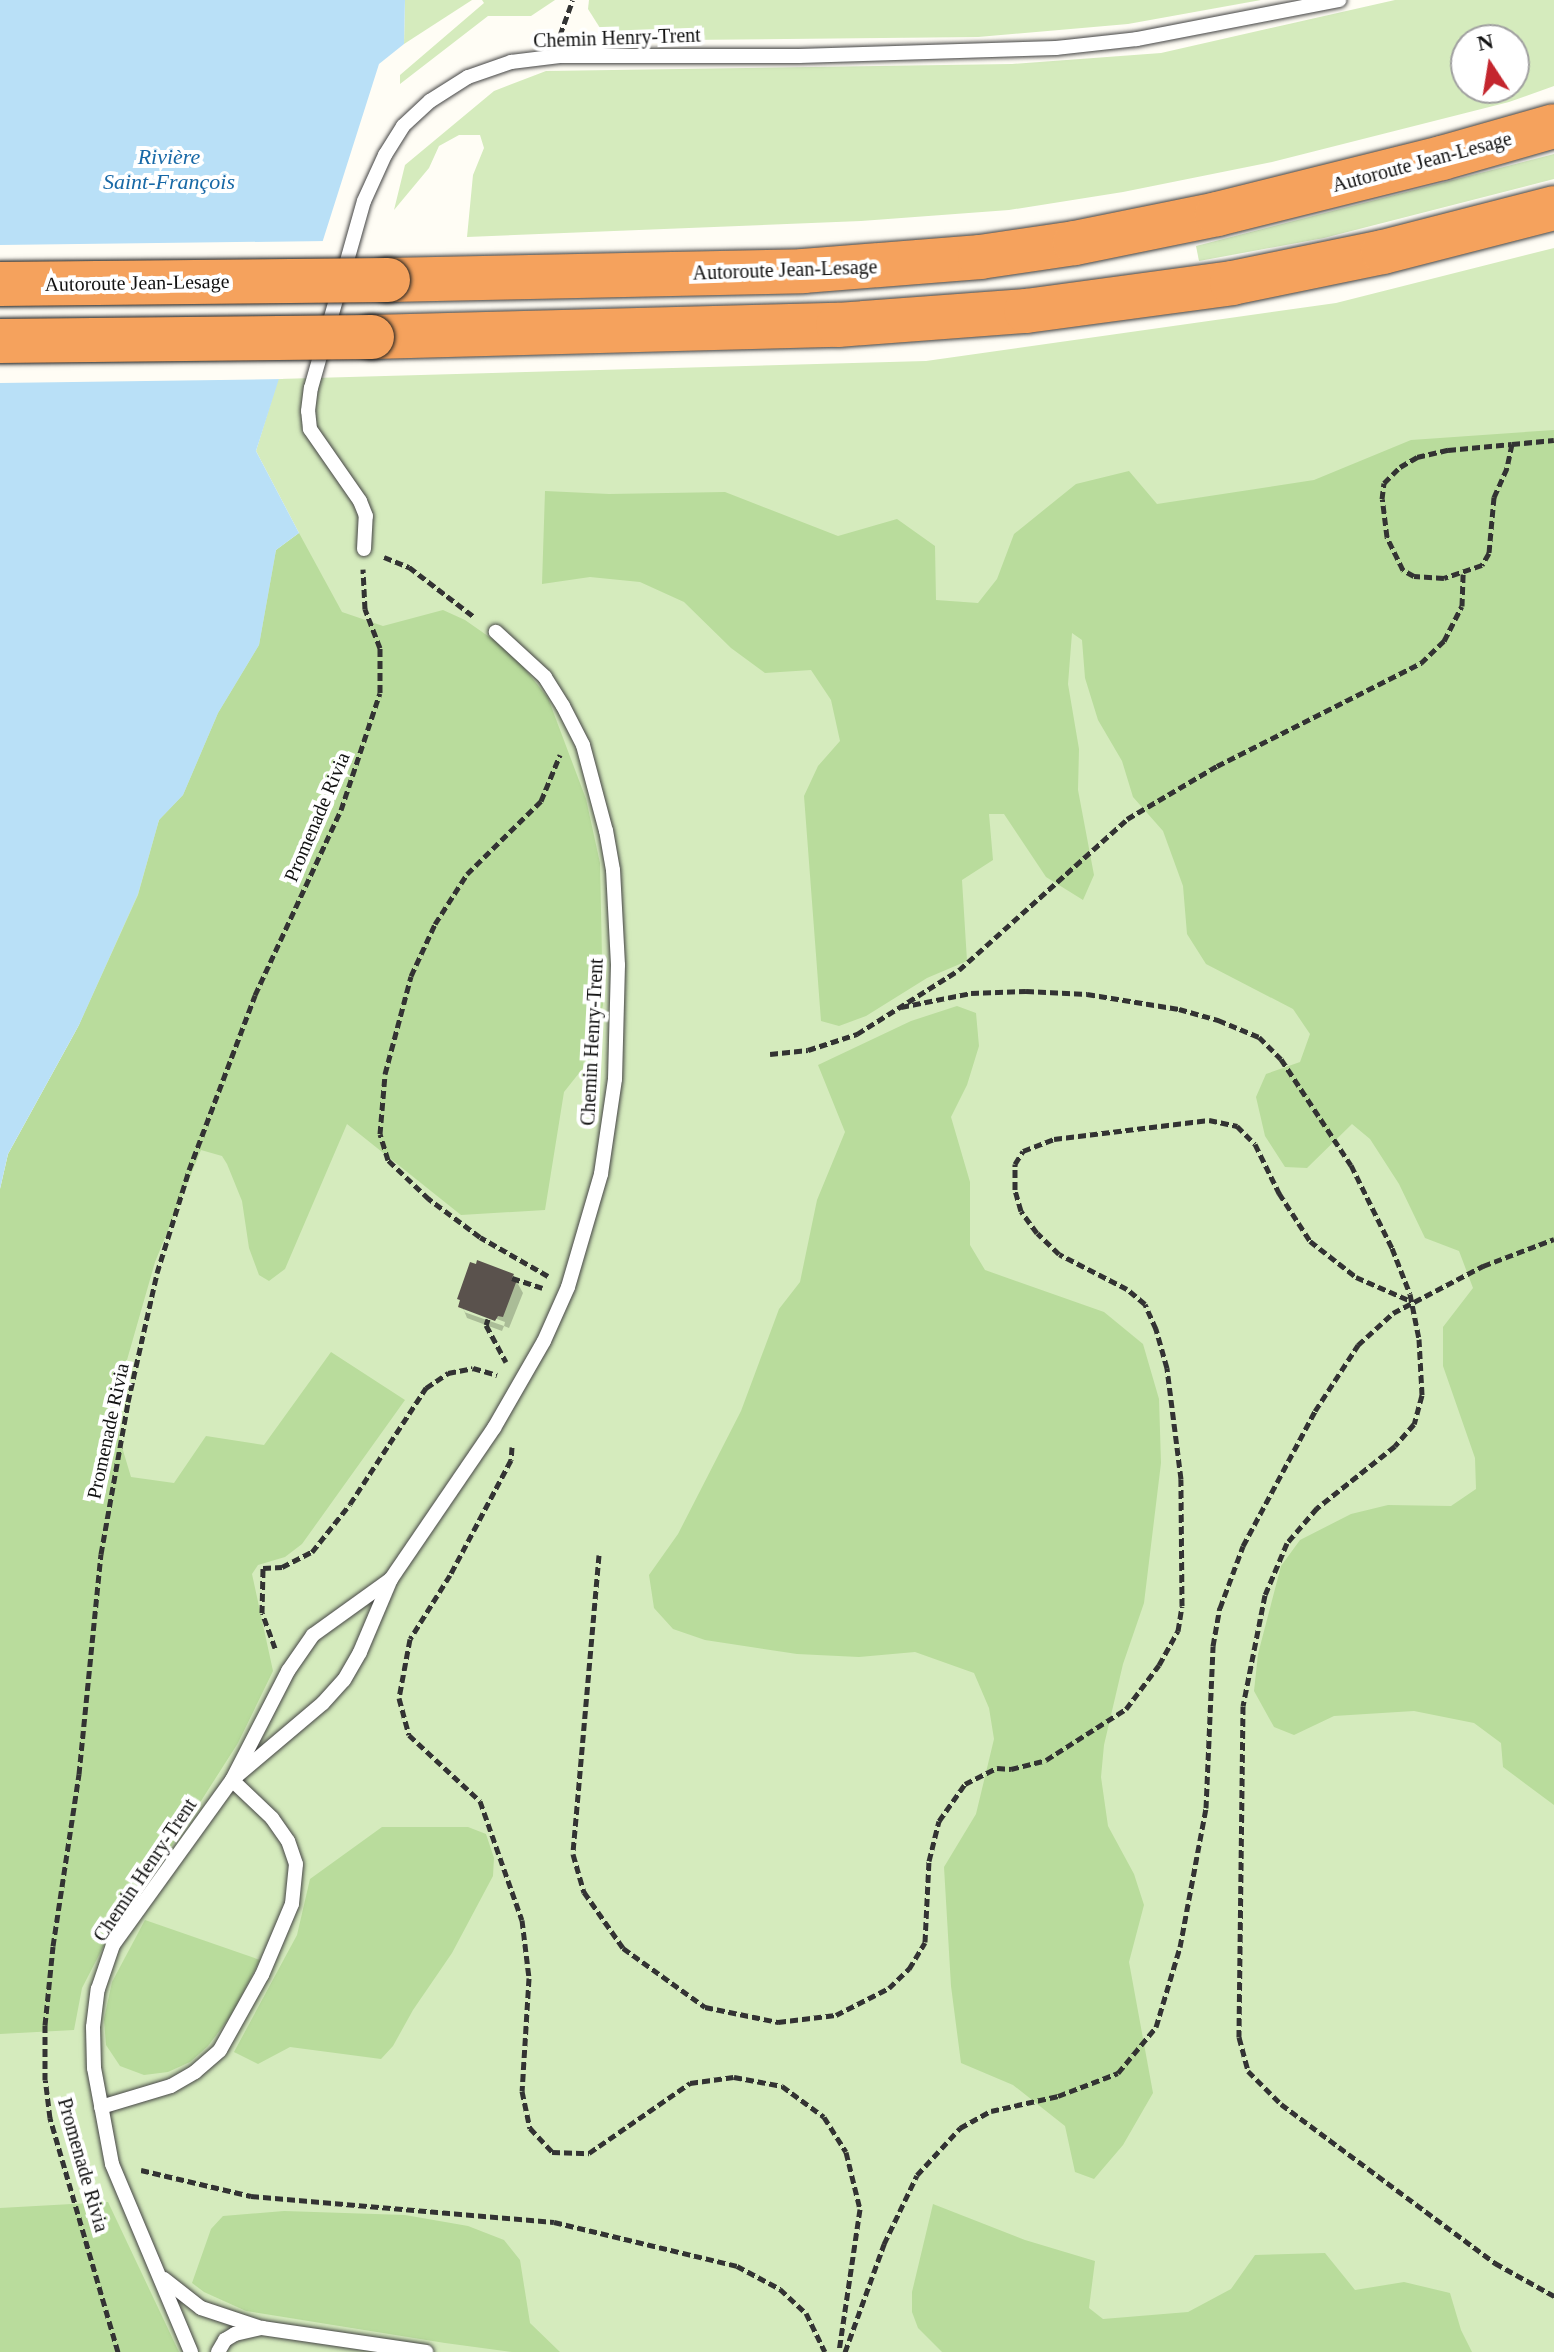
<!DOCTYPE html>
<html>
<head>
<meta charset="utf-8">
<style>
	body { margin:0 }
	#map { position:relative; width:1554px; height:2352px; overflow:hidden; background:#fffdf5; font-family:Georgia,serif }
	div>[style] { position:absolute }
	.green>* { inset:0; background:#d5ebbd }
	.forest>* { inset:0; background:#b9dc9c }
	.water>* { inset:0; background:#b9e0f7 }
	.pier>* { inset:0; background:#fffdf5 }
	.shadow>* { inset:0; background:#0003 }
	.building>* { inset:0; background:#5a524d }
	.path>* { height:5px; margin-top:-2.5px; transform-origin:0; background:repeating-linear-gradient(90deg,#333 0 8px,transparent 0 12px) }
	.roads { filter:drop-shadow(0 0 2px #444) drop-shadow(0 0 2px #444) }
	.service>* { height:14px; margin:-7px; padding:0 7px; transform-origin:7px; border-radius:7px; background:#fff }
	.motorway>* { height:44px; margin:-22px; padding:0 22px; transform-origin:22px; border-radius:22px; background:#f5a25d }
	.bridges { filter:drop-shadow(0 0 2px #222) drop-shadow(0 0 2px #222) }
	.motorway-bridge>* { height:44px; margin:-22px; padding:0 22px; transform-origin:22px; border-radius:22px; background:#f5a25d }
	span { translate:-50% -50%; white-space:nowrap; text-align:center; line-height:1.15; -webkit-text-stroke:8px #fff; paint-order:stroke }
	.street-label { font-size:20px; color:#111 }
	.water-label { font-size:22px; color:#1768a6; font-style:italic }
	.north { position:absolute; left:1450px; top:24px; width:80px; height:80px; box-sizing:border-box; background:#fff; border:2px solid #a0a0a0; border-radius:50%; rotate:348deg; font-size:22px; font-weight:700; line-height:32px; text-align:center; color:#111 }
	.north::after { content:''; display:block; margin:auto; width:28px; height:36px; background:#c4262e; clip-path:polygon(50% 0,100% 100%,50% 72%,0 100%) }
</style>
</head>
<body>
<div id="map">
	<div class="green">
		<div style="clip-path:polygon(405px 0,472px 0,404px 44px)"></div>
		<div style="clip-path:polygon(482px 0,555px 0,531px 16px,488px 16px,400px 84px,400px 75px,484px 3px)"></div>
		<div style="clip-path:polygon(589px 0,1261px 0,1128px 24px,978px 37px,684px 40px,630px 38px,600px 28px,588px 9px)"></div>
		<div style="clip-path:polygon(evenodd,1395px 0,1554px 0,1554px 86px,1509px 102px,1272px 162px,1123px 192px,1009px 210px,861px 221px,467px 237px,473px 175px,484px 148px,480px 135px,459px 135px,439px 146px,429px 168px,394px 210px,405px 165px,494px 91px,546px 71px,1012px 64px,1161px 53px,1395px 0,1514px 40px,1514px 88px,1466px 88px,1466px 40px,1514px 40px)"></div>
		<div style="clip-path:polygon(1554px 154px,1554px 179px,1324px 238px,1199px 261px,1196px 246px)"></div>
		<div style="clip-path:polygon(1554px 248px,1554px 2352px,0 2352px,0 1189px,79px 1025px,159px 820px,276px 550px,299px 533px,256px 451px,278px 379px,926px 361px,1336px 303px)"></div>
	</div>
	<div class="forest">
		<div style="clip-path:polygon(1554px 430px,1554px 1805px,1503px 1767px,1501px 1743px,1474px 1723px,1414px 1711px,1334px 1716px,1294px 1735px,1274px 1727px,1254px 1691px,1258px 1654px,1281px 1566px,1300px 1540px,1351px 1514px,1388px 1505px,1451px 1506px,1476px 1489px,1475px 1458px,1443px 1366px,1443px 1327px,1473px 1288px,1459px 1251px,1425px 1238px,1399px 1184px,1370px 1139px,1352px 1124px,1307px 1168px,1285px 1167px,1265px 1136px,1256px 1097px,1266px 1074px,1300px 1062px,1310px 1034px,1293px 1009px,1206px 964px,1187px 934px,1183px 886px,1163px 831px,1133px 797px,1122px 761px,1098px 720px,1085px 678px,1082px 640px,1072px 633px,1068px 684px,1079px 749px,1078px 790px,1094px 875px,1083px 900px,1046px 877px,1004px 814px,989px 814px,993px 860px,962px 880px,967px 961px,927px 978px,866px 1016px,839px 1026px,821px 1021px,804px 796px,818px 766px,840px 741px,831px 700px,811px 670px,765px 673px,731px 648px,684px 602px,640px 582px,590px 577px,542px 584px,545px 491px,609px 494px,725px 492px,838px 536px,897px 519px,935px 546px,936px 600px,978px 603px,997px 579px,1014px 534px,1076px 484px,1129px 471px,1157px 504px,1314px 480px,1411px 440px)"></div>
		<div style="clip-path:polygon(299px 533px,342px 612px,383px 626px,443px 610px,465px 620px,512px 653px,548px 698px,586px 799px,600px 863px,603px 1005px,591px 1058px,564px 1092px,545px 1210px,461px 1215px,347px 1124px,285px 1269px,269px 1281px,259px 1275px,249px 1248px,242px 1201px,227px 1164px,222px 1156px,201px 1150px,155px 1262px,121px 1381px,119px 1437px,131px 1477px,174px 1483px,206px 1436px,264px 1445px,331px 1352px,405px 1400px,302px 1544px,285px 1557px,258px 1565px,252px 1574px,273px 1671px,238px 1743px,178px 1837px,113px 1928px,82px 1988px,74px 2030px,0 2034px,0 1189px,8px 1154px,79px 1025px,138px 895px,159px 820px,183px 795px,218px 713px,259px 645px,276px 550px)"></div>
		<div style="clip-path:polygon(957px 1006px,976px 1013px,979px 1046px,967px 1085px,951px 1117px,970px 1182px,970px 1245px,985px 1270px,1104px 1312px,1143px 1344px,1159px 1399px,1161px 1463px,1144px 1603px,1123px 1664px,1104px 1745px,1101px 1777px,1108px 1826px,1134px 1874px,1144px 1905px,1129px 1962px,1153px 2093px,1123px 2145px,1094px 2179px,1075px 2172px,1065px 2126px,1013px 2085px,961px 2063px,951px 1986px,944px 1867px,976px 1814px,994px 1739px,989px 1708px,974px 1673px,915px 1652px,859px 1657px,797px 1654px,705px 1640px,673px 1629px,654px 1608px,649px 1575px,678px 1534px,741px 1411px,779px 1309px,800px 1282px,817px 1200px,845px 1132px,818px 1065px,911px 1021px)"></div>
		<div style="clip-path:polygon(382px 1827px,468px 1827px,486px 1834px,494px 1858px,493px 1876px,452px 1953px,413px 2010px,393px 2046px,381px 2059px,290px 2047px,258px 2064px,234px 2052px,297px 1935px,310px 1879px)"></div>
		<div style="clip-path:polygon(145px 1920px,260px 1960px,232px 2014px,208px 2046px,190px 2062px,168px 2072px,144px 2075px,120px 2066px,106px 2045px,104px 2019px,112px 1982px)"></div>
		<div style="clip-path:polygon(108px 2202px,179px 2352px,0 2352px,0 2208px)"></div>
		<div style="clip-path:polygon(933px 2204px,1025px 2240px,1095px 2261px,1089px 2308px,1103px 2319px,1188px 2312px,1231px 2289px,1255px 2255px,1325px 2253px,1355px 2290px,1404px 2282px,1450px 2293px,1461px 2330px,1472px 2352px,942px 2352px,918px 2328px,912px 2312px,912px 2292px)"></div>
		<div style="clip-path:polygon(284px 2211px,405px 2215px,468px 2226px,504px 2240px,520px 2260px,530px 2323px,560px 2352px,512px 2352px,445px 2343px,246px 2311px,204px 2292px,192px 2283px,211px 2229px,223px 2216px)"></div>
	</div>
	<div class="water">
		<div style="clip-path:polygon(0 0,405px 0,404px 44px,379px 64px,256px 451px,299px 533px,276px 550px,259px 645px,218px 713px,183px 795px,159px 820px,138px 894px,79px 1025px,8px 1154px,0 1189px)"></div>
	</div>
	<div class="pier">
		<div style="clip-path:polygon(327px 241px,283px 379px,0 383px,0 245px)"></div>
	</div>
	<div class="shadow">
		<div style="clip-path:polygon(evenodd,513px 1275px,523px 1293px,509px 1328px,504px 1326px,502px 1331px,467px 1318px,459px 1298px,513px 1275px,464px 1307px,505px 1322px,504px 1326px,464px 1312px,464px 1307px)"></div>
	</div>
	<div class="building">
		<div style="clip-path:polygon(477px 1260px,514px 1274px,512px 1278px,517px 1280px,503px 1317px,498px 1316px,495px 1321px,458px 1307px,460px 1300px,457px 1299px,470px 1262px,476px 1264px)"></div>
	</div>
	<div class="path">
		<div style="left:560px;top:35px;width:37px;rotate:-70deg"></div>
		<div style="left:1512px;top:444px;width:25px;rotate:102deg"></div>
		<div style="left:1507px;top:468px;width:32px;rotate:114deg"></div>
		<div style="left:1494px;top:497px;width:56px;rotate:95.1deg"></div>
		<div style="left:1489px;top:553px;width:14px;rotate:120deg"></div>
		<div style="left:1482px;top:565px;width:40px;rotate:161.1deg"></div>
		<div style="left:1444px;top:578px;width:30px;rotate:-176deg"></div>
		<div style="left:1414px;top:576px;width:13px;rotate:-151deg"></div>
		<div style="left:1403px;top:570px;width:37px;rotate:-116deg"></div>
		<div style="left:1387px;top:537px;width:38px;rotate:-97deg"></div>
		<div style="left:1382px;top:499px;width:16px;rotate:-83deg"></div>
		<div style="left:1384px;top:483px;width:23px;rotate:-45deg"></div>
		<div style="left:1400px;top:467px;width:20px;rotate:-30deg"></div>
		<div style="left:1417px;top:457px;width:32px;rotate:-13deg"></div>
		<div style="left:1448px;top:450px;width:64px;rotate:-5.4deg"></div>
		<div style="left:1512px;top:444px;width:42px;rotate:-5.4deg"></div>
		<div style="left:384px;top:557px;width:27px;rotate:22deg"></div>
		<div style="left:409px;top:567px;width:81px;rotate:37.4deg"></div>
		<div style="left:901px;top:1007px;width:71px;rotate:-11.3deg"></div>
		<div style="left:971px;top:993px;width:55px;rotate:-2.1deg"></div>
		<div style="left:1026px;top:991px;width:61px;rotate:2.8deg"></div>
		<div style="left:1087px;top:994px;width:93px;rotate:9.3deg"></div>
		<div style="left:1179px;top:1009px;width:41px;rotate:15.8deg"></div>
		<div style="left:1218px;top:1020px;width:44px;rotate:22.5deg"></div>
		<div style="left:1259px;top:1037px;width:31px;rotate:45deg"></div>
		<div style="left:1281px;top:1059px;width:127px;rotate:56.6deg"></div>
		<div style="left:1351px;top:1165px;width:93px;rotate:63.7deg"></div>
		<div style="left:1392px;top:1248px;width:49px;rotate:68.6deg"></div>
		<div style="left:1410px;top:1294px;width:46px;rotate:78.7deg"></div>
		<div style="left:1419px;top:1339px;width:56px;rotate:86.9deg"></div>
		<div style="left:1422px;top:1395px;width:30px;rotate:105deg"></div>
		<div style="left:1414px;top:1424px;width:29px;rotate:131deg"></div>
		<div style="left:1395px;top:1446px;width:100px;rotate:141.5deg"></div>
		<div style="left:1317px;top:1508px;width:46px;rotate:130.6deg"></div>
		<div style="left:1287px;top:1543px;width:56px;rotate:112.9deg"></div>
		<div style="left:1265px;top:1595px;width:113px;rotate:101.2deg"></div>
		<div style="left:1243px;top:1706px;width:331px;rotate:90.7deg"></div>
		<div style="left:1239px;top:2037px;width:35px;rotate:75deg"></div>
		<div style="left:1248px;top:2071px;width:47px;rotate:45deg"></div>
		<div style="left:1281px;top:2104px;width:267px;rotate:36.6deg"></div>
		<div style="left:1495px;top:2263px;width:68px;rotate:29.2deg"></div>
		<div style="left:770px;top:1054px;width:38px;rotate:-6deg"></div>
		<div style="left:808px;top:1050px;width:52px;rotate:-18.1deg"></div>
		<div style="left:857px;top:1034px;width:120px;rotate:-32.1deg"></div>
		<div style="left:959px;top:970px;width:226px;rotate:-41.9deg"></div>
		<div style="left:1127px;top:819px;width:104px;rotate:-30.5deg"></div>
		<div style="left:1217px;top:766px;width:229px;rotate:-26.8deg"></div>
		<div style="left:1421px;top:663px;width:32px;rotate:-44deg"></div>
		<div style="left:1444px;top:641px;width:39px;rotate:-63deg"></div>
		<div style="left:1462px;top:606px;width:32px;rotate:-88deg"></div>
		<div style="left:548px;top:1276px;width:78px;rotate:-150.2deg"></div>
		<div style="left:480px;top:1237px;width:64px;rotate:-143.3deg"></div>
		<div style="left:429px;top:1199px;width:57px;rotate:-136.4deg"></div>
		<div style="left:388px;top:1160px;width:27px;rotate:-107deg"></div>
		<div style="left:380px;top:1134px;width:60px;rotate:-85.2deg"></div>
		<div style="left:385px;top:1074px;width:101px;rotate:-75.1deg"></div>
		<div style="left:411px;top:976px;width:57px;rotate:-65.2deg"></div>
		<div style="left:435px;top:924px;width:59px;rotate:-57.4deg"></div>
		<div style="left:467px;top:874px;width:104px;rotate:-44.6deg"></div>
		<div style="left:541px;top:801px;width:50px;rotate:-67.6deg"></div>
		<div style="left:512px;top:1278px;width:32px;rotate:18deg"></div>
		<div style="left:488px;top:1319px;width:6px;rotate:108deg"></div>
		<div style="left:486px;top:1325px;width:42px;rotate:61.6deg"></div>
		<div style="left:512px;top:1447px;width:13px;rotate:94deg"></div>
		<div style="left:511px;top:1460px;width:130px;rotate:117.9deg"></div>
		<div style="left:450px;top:1575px;width:75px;rotate:122deg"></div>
		<div style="left:410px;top:1639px;width:60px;rotate:100.6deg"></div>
		<div style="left:399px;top:1698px;width:38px;rotate:75deg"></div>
		<div style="left:409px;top:1735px;width:97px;rotate:42.9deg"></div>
		<div style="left:480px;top:1801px;width:126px;rotate:70.6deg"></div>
		<div style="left:522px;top:1920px;width:58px;rotate:83.1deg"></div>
		<div style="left:529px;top:1978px;width:113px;rotate:93.5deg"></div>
		<div style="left:522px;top:2091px;width:38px;rotate:78deg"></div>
		<div style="left:530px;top:2128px;width:33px;rotate:47deg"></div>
		<div style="left:552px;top:2152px;width:37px;rotate:2deg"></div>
		<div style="left:589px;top:2153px;width:123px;rotate:-34.7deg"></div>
		<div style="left:690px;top:2083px;width:44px;rotate:-7.8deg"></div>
		<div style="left:734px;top:2077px;width:49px;rotate:10.6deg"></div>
		<div style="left:782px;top:2086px;width:52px;rotate:36.4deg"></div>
		<div style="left:824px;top:2117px;width:41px;rotate:57.8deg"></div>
		<div style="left:846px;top:2152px;width:59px;rotate:76.2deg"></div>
		<div style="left:860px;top:2209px;width:145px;rotate:98.4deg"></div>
		<div style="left:599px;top:1555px;width:300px;rotate:95deg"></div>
		<div style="left:573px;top:1854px;width:40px;rotate:74deg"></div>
		<div style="left:584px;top:1892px;width:68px;rotate:55.1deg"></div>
		<div style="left:623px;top:1948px;width:101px;rotate:35.7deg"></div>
		<div style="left:705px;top:2007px;width:75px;rotate:11.6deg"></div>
		<div style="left:778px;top:2022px;width:58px;rotate:-6.9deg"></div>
		<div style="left:836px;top:2015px;width:59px;rotate:-27deg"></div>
		<div style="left:889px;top:1988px;width:28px;rotate:-44deg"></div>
		<div style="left:909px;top:1969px;width:31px;rotate:-59deg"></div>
		<div style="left:925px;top:1942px;width:81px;rotate:-87.2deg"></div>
		<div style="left:929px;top:1861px;width:41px;rotate:-76deg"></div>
		<div style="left:939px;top:1821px;width:45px;rotate:-54.9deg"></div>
		<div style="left:965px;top:1784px;width:36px;rotate:-27deg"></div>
		<div style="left:997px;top:1768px;width:14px;rotate:4deg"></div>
		<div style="left:1011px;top:1769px;width:36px;rotate:-14deg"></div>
		<div style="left:1046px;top:1760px;width:95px;rotate:-32.5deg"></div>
		<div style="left:1126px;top:1709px;width:55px;rotate:-53.1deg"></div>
		<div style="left:1159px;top:1665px;width:39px;rotate:-61deg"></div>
		<div style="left:1178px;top:1631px;width:25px;rotate:-81deg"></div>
		<div style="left:1182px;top:1606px;width:127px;rotate:-90.5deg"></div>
		<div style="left:1181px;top:1479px;width:112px;rotate:-97.2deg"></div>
		<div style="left:1167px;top:1368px;width:41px;rotate:-105.8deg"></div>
		<div style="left:1156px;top:1329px;width:27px;rotate:-114deg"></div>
		<div style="left:1145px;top:1304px;width:23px;rotate:-140deg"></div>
		<div style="left:1127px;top:1289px;width:76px;rotate:-152.8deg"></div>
		<div style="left:1059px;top:1254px;width:30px;rotate:-136deg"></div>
		<div style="left:1037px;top:1233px;width:27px;rotate:-126deg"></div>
		<div style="left:1021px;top:1211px;width:22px;rotate:-106deg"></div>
		<div style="left:1015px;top:1190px;width:26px;rotate:-90deg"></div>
		<div style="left:1015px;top:1164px;width:15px;rotate:-58deg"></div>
		<div style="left:1023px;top:1151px;width:33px;rotate:-21deg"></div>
		<div style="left:1054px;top:1139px;width:156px;rotate:-7deg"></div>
		<div style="left:1209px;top:1120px;width:29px;rotate:12deg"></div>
		<div style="left:1237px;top:1126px;width:25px;rotate:45deg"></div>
		<div style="left:1255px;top:1144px;width:55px;rotate:63.9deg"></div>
		<div style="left:1279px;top:1193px;width:57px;rotate:57.1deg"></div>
		<div style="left:1310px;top:1241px;width:58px;rotate:38deg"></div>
		<div style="left:1356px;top:1277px;width:60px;rotate:23.6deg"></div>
		<div style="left:275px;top:1648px;width:37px;rotate:-110deg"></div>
		<div style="left:262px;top:1613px;width:45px;rotate:-88.7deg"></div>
		<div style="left:263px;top:1568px;width:19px;rotate:-3deg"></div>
		<div style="left:282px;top:1567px;width:34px;rotate:-27deg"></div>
		<div style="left:312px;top:1552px;width:61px;rotate:-51.6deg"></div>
		<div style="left:350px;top:1504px;width:139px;rotate:-56.8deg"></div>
		<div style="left:426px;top:1388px;width:27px;rotate:-34deg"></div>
		<div style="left:448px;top:1373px;width:25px;rotate:-11deg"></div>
		<div style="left:473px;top:1368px;width:25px;rotate:16deg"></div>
		<div style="left:141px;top:2170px;width:113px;rotate:13.3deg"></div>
		<div style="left:251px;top:2196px;width:304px;rotate:4.9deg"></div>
		<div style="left:554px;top:2222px;width:188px;rotate:13.5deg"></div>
		<div style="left:737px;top:2266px;width:49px;rotate:28.1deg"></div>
		<div style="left:780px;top:2289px;width:35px;rotate:43deg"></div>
		<div style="left:806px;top:2313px;width:43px;rotate:64deg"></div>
		<div style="left:118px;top:2352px;width:244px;rotate:-106.2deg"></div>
		<div style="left:50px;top:2118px;width:38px;rotate:-97deg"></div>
		<div style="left:45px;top:2080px;width:55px;rotate:-90deg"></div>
		<div style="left:45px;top:2025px;width:79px;rotate:-84.2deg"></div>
		<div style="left:53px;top:1946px;width:174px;rotate:-81.4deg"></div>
		<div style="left:79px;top:1774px;width:221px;rotate:-84.3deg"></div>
		<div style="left:101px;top:1554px;width:154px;rotate:-79.9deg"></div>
		<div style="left:128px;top:1402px;width:132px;rotate:-77.3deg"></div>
		<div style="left:157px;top:1273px;width:108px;rotate:-72.7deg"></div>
		<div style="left:189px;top:1170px;width:187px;rotate:-69.3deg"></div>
		<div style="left:255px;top:995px;width:204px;rotate:-65.1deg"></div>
		<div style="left:341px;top:810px;width:123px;rotate:-71.6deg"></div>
		<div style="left:380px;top:693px;width:45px;rotate:-90deg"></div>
		<div style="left:380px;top:648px;width:42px;rotate:-111deg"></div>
		<div style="left:365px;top:609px;width:40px;rotate:-92.9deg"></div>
		<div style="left:845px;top:2352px;width:115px;rotate:-70.1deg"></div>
		<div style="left:884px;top:2244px;width:76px;rotate:-64.4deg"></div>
		<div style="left:917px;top:2175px;width:64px;rotate:-47.5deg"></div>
		<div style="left:960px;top:2128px;width:35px;rotate:-29deg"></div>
		<div style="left:991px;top:2111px;width:69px;rotate:-12.6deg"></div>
		<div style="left:1058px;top:2096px;width:64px;rotate:-21deg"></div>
		<div style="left:1118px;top:2073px;width:60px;rotate:-50.4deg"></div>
		<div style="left:1156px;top:2027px;width:84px;rotate:-73.3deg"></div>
		<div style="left:1180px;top:1947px;width:141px;rotate:-79.4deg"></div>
		<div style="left:1206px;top:1808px;width:162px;rotate:-87.5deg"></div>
		<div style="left:1213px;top:1646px;width:39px;rotate:-80deg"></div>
		<div style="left:1220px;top:1608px;width:66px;rotate:-69.6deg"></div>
		<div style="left:1243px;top:1546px;width:153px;rotate:-61.9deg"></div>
		<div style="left:1315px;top:1411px;width:79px;rotate:-56.9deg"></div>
		<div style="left:1358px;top:1345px;width:47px;rotate:-42.4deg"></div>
		<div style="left:1393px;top:1313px;width:102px;rotate:-27.6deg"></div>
		<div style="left:1483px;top:1266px;width:76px;rotate:-20.8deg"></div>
	</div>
	<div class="roads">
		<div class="service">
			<div style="left:364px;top:549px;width:33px;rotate:-87deg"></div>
			<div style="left:366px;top:516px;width:16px;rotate:-112deg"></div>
			<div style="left:360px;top:501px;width:88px;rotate:-124.8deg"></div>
			<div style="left:310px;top:429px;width:18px;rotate:-96deg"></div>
			<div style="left:308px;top:411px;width:23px;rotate:-83deg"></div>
			<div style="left:311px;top:388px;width:194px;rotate:-74.2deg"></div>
			<div style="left:364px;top:201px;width:51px;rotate:-65.5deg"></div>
			<div style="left:385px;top:155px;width:34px;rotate:-58deg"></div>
			<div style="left:403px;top:126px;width:37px;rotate:-43deg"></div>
			<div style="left:430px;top:101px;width:45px;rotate:-32.3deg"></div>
			<div style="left:468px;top:77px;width:46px;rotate:-19.2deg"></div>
			<div style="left:511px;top:62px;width:49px;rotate:-7deg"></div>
			<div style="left:560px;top:56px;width:239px"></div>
			<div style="left:799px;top:56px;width:257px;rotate:-1.8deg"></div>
			<div style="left:1056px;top:48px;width:81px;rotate:-6.3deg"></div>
			<div style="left:1137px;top:39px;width:206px;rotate:-10.9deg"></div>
			<div style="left:232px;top:1780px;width:119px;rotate:-40.2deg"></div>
			<div style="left:323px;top:1703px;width:31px;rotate:-48deg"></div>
			<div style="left:344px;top:1680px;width:32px;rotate:-60deg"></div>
			<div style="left:360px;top:1652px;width:79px;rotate:-67deg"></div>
			<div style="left:391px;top:1579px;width:183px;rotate:-55.7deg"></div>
			<div style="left:494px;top:1428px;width:100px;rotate:-60.1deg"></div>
			<div style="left:544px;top:1341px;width:59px;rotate:-66deg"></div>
			<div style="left:568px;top:1287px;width:118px;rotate:-73.7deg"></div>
			<div style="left:601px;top:1174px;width:96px;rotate:-81.6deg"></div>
			<div style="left:615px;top:1079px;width:114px;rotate:-88.5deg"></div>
			<div style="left:618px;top:965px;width:95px;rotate:-93deg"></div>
			<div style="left:613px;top:870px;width:40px;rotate:-100deg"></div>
			<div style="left:606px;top:831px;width:89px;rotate:-105deg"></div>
			<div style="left:583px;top:745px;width:44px;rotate:-117.1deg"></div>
			<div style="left:563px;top:706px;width:34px;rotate:-122deg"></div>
			<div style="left:545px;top:677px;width:67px;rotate:-137.4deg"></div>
			<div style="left:101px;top:2107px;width:73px;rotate:-16.7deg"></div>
			<div style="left:171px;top:2086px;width:28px;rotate:-30deg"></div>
			<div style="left:195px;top:2072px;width:33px;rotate:-41deg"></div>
			<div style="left:220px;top:2050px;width:86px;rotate:-60.8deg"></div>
			<div style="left:262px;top:1975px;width:77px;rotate:-67.1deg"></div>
			<div style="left:292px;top:1904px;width:40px;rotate:-84.3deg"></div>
			<div style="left:296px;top:1864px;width:24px;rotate:-109deg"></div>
			<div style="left:288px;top:1841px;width:28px;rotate:-125deg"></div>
			<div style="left:272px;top:1818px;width:55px;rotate:-136.5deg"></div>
			<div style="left:164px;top:2279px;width:47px;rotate:38.1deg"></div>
			<div style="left:201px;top:2308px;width:60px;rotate:18.4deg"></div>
			<div style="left:191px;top:2352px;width:204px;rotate:-112.8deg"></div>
			<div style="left:112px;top:2164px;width:98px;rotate:-100.6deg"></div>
			<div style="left:94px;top:2068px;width:41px;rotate:-91.4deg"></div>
			<div style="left:93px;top:2027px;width:38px;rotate:-83deg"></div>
			<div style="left:98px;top:1989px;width:46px;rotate:-71.2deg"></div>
			<div style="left:113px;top:1945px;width:203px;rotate:-54.2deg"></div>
			<div style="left:232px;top:1780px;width:123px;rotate:-62.8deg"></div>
			<div style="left:288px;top:1671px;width:44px;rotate:-55.2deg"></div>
			<div style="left:313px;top:1635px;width:96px;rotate:-35.7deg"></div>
			<div style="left:218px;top:2352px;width:14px;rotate:-60deg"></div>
			<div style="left:225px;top:2340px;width:12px;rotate:-31deg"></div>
			<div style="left:235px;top:2334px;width:28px;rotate:-13deg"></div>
			<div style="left:262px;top:2328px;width:166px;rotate:8.3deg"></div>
		</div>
		<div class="motorway">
			<div style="left:388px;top:280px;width:415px;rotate:-1.2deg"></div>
			<div style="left:803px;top:271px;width:178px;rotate:-4.5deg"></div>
			<div style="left:980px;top:257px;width:96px;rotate:-8.4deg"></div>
			<div style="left:1075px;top:243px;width:145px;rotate:-11.5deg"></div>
			<div style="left:1217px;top:214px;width:232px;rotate:-14deg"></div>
			<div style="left:1442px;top:158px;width:116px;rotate:-15.9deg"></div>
			<div style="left:372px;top:337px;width:466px;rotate:-1.5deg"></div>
			<div style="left:838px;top:325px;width:189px;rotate:-4.3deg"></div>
			<div style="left:1026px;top:311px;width:208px;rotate:-7.7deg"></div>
			<div style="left:1232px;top:283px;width:154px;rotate:-11.6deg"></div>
			<div style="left:1383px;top:252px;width:177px;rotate:-14.4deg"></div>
		</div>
	</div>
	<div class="bridges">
		<div class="motorway-bridge">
			<div style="left:0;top:284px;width:388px;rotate:-0.6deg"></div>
			<div style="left:0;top:341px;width:372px;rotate:-0.6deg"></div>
		</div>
	</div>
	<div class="street-label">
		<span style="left:617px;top:38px;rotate:-2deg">Chemin Henry-Trent</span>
		<span style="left:1422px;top:162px;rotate:-15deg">Autoroute Jean-Lesage</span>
		<span style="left:785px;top:270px;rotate:-2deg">Autoroute Jean-Lesage</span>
		<span style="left:137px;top:283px;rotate:-1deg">Autoroute Jean-Lesage</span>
		<span style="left:317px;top:817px;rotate:-67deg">Promenade Rivia</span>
		<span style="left:592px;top:1042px;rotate:-87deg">Chemin Henry-Trent</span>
		<span style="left:108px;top:1431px;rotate:-78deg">Promenade Rivia</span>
		<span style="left:145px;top:1870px;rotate:-56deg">Chemin Henry-Trent</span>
		<span style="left:83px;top:2165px;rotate:74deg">Promenade Rivia</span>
	</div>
	<div class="water-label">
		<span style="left:169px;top:169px">Rivière<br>Saint-François</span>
	</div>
	<div class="north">N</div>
</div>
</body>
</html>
